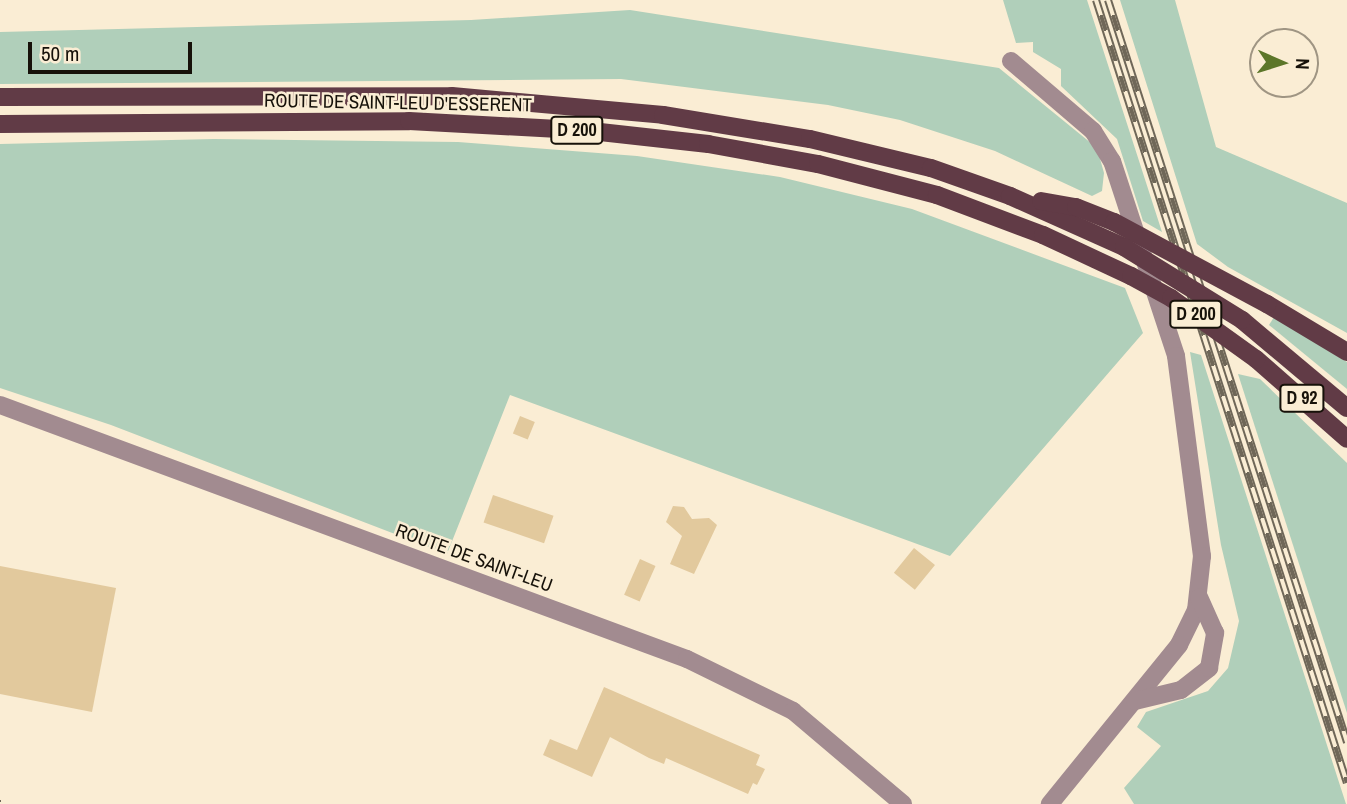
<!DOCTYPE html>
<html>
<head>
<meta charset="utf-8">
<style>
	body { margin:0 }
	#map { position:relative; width:1347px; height:804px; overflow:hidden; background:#faedd4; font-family:"Archivo Narrow",sans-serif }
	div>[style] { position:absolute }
	.green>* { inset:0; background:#b0cfba }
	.building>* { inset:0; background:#e2c99d; transform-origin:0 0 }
	.minor>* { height:18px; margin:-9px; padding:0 9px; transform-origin:9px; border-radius:9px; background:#a28b90 }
	.major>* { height:18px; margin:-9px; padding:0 9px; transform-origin:9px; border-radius:9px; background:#613b46 }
	.rail>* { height:8px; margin-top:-4px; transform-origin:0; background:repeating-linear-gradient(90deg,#faedd4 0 16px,#6f6758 0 32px); box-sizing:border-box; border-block:2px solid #6f6758 }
	.major-bridge>* { height:18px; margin:-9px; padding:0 9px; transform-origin:9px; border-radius:9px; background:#613b46 }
	span { translate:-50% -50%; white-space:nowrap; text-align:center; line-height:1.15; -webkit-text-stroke:5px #faedd4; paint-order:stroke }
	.shield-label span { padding:2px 5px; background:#faedd4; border:2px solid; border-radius:5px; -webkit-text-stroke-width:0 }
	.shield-label { font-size:18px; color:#161109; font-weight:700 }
	.street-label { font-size:19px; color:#161109 }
	.north { position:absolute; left:1249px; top:28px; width:70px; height:70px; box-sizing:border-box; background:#faedd4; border:2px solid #9f9583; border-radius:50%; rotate:93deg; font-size:19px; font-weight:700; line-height:28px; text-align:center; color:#161109 }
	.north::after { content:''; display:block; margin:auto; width:24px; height:32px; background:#5c7629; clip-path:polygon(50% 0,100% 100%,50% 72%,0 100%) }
	.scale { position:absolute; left:28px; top:42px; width:164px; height:32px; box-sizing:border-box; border:4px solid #161109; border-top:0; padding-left:9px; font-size:21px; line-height:24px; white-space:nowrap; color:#161109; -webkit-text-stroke:5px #faedd4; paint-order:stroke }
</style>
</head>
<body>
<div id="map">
	<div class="green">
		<div style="clip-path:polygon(1003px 0,1087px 0,1162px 232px,1143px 221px,1117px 139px,1061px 86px,1061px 69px,1033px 52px,1033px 42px,1016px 43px)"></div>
		<div style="clip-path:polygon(1120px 0,1175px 0,1216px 147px,1347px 203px,1347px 333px,1228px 267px,1197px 244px)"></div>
		<div style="clip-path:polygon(630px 10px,999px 68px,1097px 148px,1104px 173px,1102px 191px,1092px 196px,995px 151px,900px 120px,828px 105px,621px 79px,0 84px,0 32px,471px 20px)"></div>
		<div style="clip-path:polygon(214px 139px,458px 142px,637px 156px,780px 177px,912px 209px,1125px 288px,1143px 333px,950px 556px,510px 395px,447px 554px,111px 425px,0 388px,0 144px)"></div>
		<div style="clip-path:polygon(1274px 317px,1347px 362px,1347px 389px,1269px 325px)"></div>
		<div style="clip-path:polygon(1190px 352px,1201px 355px,1346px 804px,1134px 804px,1124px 788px,1161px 746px,1137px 727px,1146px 712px,1208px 691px,1228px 668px,1239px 621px,1221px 545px)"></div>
		<div style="clip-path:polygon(1238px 374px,1260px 379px,1347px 463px,1347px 713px)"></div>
	</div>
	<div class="building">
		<div style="left:520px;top:416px;width:16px;height:19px;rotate:22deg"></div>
		<div style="left:493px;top:495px;width:64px;height:29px;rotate:19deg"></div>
		<div style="clip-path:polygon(673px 506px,684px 507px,692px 519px,709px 518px,717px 525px,694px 574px,670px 564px,682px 536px,666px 522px)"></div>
		<div style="left:914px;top:548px;width:27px;height:32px;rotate:39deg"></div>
		<div style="left:640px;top:559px;width:17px;height:39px;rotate:24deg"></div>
		<div style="clip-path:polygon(0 566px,116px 588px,92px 712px,0 694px)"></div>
		<div style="clip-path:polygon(604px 687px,760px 755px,756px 765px,765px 769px,757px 785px,753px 783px,748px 794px,666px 758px,664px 764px,649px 758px,610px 737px,592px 777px,543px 755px,550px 739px,577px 750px)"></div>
	</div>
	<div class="minor">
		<div style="left:1011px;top:61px;width:108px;rotate:40.5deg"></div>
		<div style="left:1093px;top:131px;width:36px;rotate:58deg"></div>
		<div style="left:1112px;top:161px;width:205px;rotate:71.8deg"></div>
		<div style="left:1176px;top:356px;width:202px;rotate:82.6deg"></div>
		<div style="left:1202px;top:556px;width:54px;rotate:96.3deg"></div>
		<div style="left:1196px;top:610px;width:39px;rotate:116deg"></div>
		<div style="left:1179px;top:645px;width:205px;rotate:129.1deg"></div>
		<div style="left:0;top:405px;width:732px;rotate:20.29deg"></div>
		<div style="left:687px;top:659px;width:118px;rotate:26.1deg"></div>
		<div style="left:793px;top:711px;width:144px;rotate:40.2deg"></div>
		<div style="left:1135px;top:701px;width:47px;rotate:-13.4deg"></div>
		<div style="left:1181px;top:690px;width:36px;rotate:-38deg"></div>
		<div style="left:1209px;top:668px;width:36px;rotate:-80deg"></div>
		<div style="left:1215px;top:633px;width:39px;rotate:-114deg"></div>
	</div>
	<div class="major">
		<div style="left:0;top:97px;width:452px;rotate:-0.1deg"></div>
		<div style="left:452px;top:96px;width:212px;rotate:5.1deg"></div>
		<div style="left:663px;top:115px;width:149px;rotate:9.3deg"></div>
		<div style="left:810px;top:139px;width:124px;rotate:13.5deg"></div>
		<div style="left:931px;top:168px;width:84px;rotate:19.5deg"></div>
		<div style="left:1010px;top:196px;width:125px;rotate:24.1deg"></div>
		<div style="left:0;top:124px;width:409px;rotate:-0.4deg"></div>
		<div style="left:409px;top:121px;width:182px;rotate:3.1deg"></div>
		<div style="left:591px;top:131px;width:118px;rotate:6.3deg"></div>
		<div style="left:708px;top:144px;width:112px;rotate:10.3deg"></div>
		<div style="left:818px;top:164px;width:123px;rotate:14.6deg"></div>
		<div style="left:937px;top:195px;width:113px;rotate:20.7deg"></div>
		<div style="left:1043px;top:235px;width:97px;rotate:25deg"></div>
		<div style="left:1041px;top:201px;width:36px;rotate:10deg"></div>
		<div style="left:1076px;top:207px;width:41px;rotate:21.5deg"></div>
		<div style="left:1267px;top:304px;width:93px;rotate:31deg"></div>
		<div style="left:1242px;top:320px;width:137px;rotate:40deg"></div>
		<div style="left:1256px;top:359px;width:121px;rotate:41.3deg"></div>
	</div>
	<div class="rail">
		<div style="left:1096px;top:0;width:822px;rotate:72.23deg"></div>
		<div style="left:1108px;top:0;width:780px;rotate:72.15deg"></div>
		<div style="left:0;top:804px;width:1px"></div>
	</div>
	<div class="major-bridge">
		<div style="left:1114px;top:222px;width:174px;rotate:28.2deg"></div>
		<div style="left:1124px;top:247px;width:139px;rotate:31.7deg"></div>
		<div style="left:1131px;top:276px;width:46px;rotate:28.8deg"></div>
		<div style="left:1171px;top:298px;width:105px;rotate:35.7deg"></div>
	</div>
	<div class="shield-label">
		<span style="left:577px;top:130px">D 200</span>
		<span style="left:1196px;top:314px">D 200</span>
		<span style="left:1302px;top:398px">D 92</span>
	</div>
	<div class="street-label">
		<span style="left:398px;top:103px;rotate:1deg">ROUTE DE SAINT-LEU D'ESSERENT</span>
		<span style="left:474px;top:558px;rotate:20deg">ROUTE DE SAINT-LEU</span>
	</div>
	<div class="north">N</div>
	<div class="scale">50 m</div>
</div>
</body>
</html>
